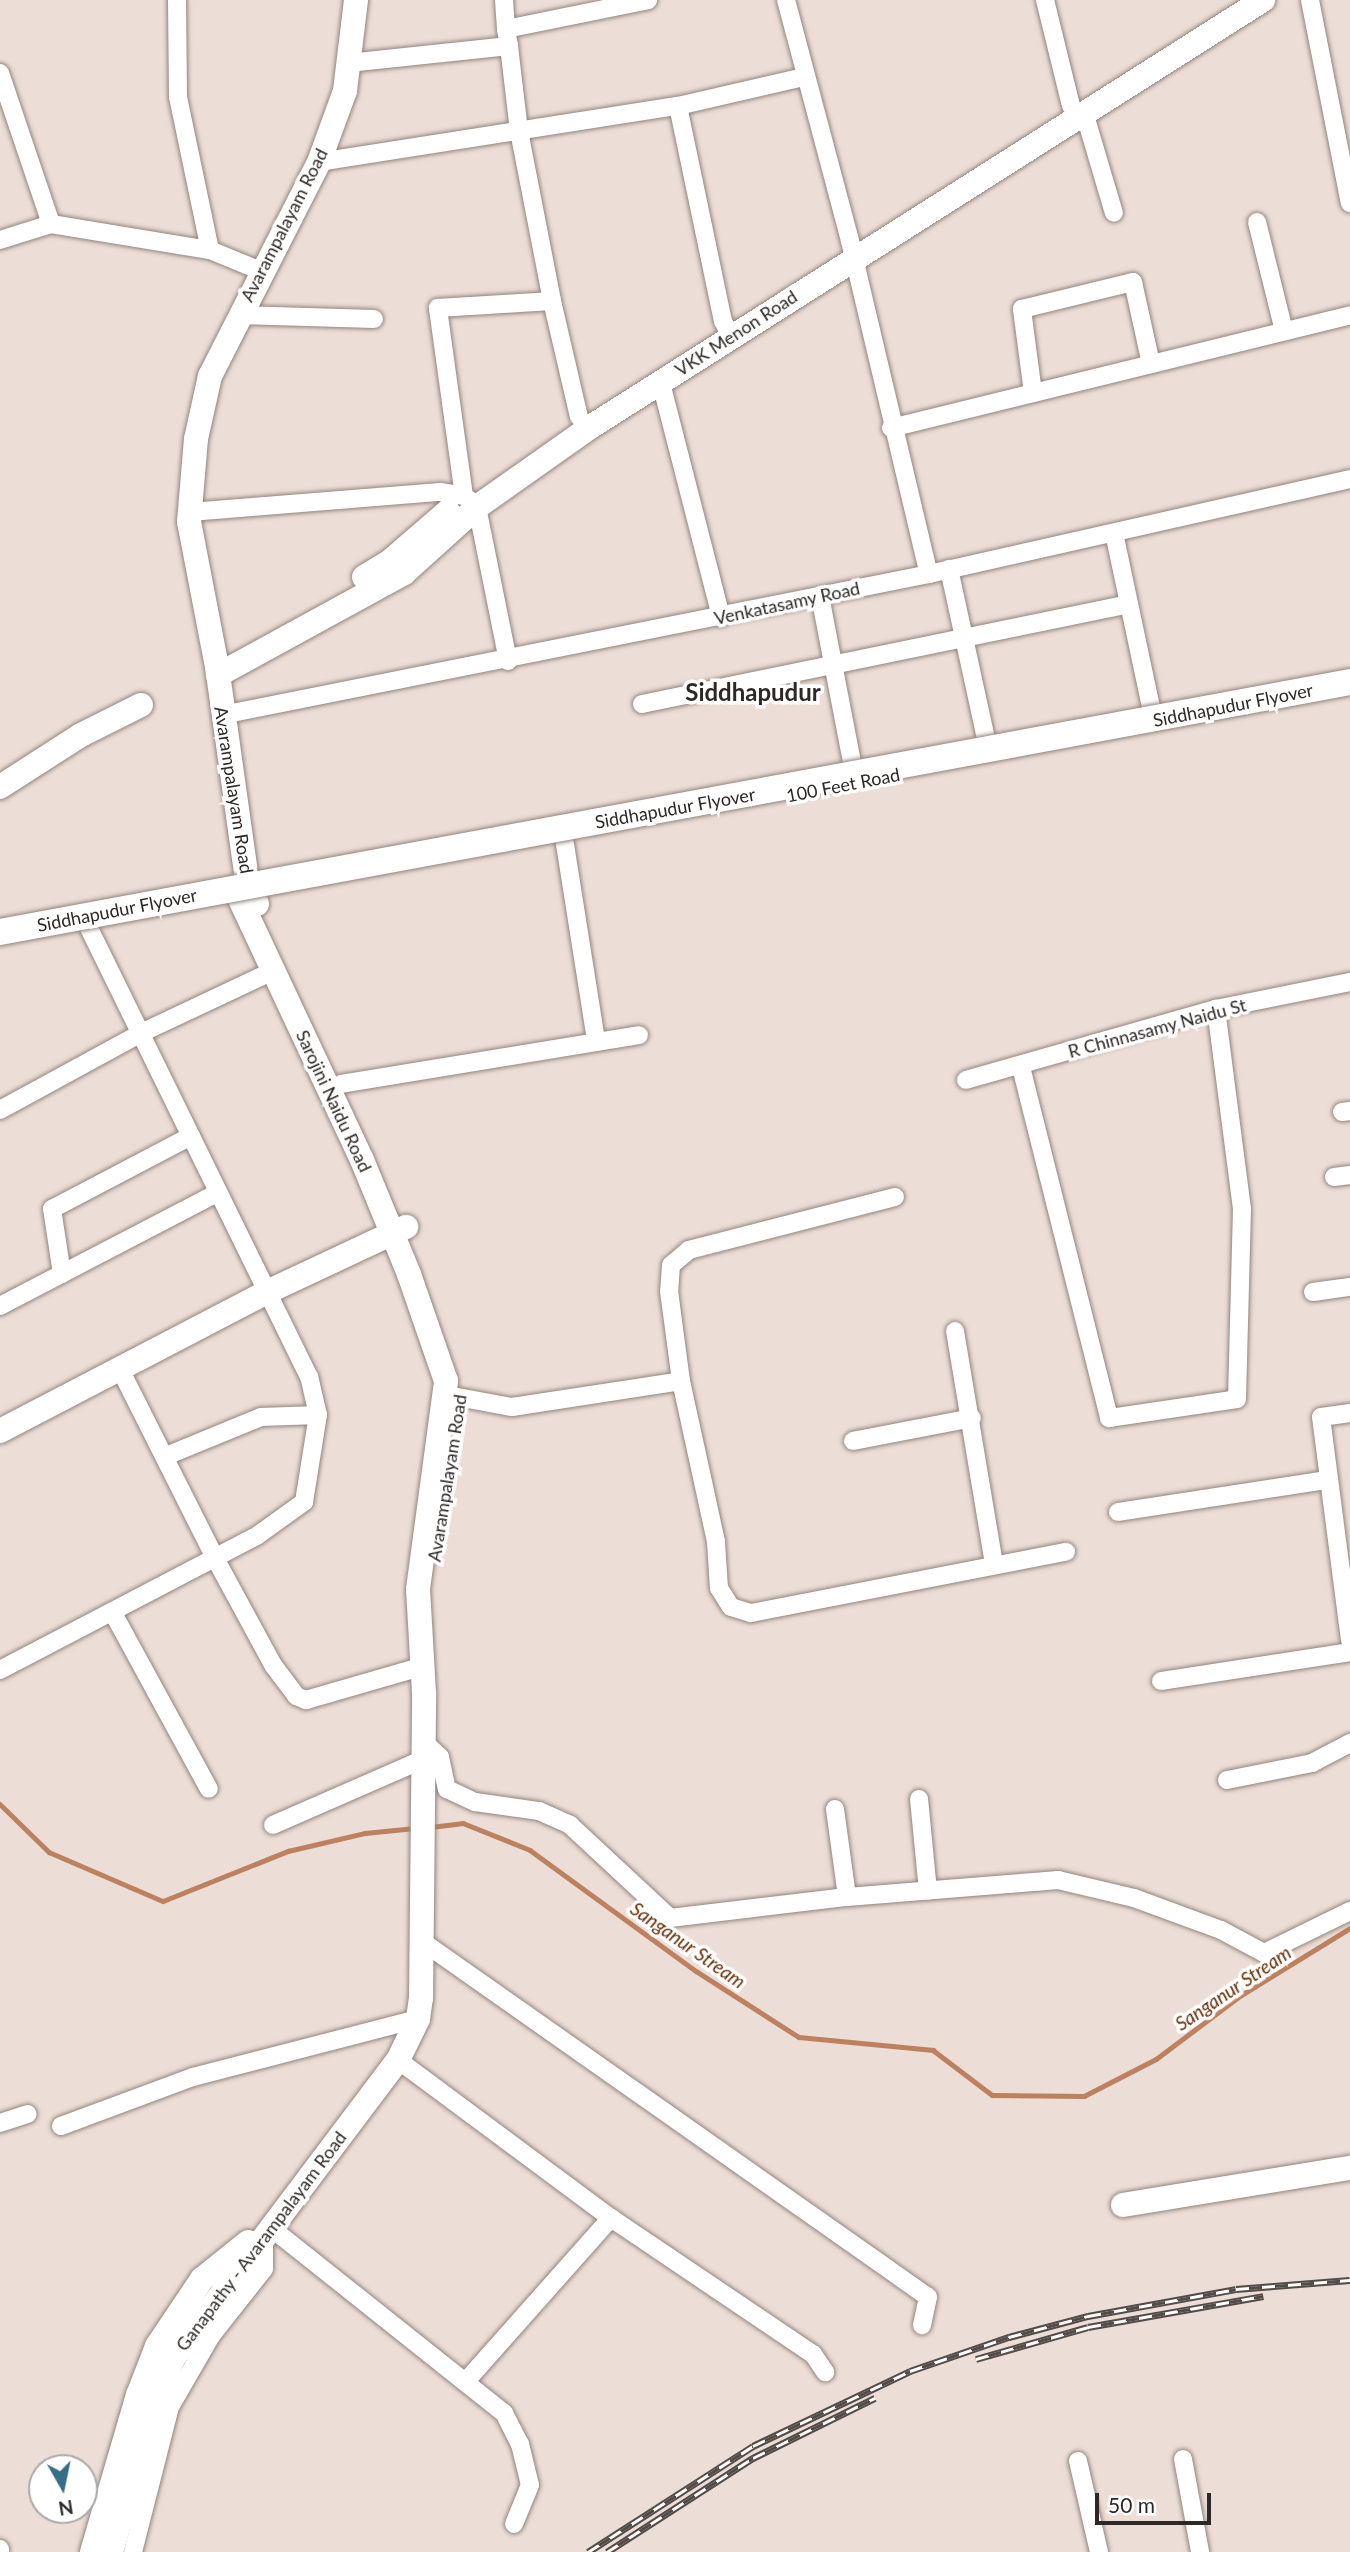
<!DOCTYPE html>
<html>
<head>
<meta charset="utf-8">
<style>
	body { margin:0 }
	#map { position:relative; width:1350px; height:2552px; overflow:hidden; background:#ecddd6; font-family:Lato,sans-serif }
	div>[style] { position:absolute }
	.stream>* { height:4.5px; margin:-2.25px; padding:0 2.25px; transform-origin:2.25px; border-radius:2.25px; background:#be815f }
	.roads { filter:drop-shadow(0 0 2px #92857e) drop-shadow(0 0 2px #92857e) }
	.street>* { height:18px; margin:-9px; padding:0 9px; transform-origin:9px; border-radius:9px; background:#fff }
	.secondary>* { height:24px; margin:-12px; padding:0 12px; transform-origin:12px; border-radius:12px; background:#fff }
	.rail>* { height:7px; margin-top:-3.5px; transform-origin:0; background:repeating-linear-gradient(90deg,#fff 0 13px,#524b47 0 26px); box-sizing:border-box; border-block:2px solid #524b47 }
	.bridges { filter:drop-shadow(0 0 2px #92857e) drop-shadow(0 0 2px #92857e) }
	.primary-bridge>* { height:26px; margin:-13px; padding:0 13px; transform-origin:13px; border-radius:13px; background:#fff }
	span { translate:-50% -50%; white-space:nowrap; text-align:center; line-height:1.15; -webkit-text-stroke:7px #fff; paint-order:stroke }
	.street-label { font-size:18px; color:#2d2825 }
	.water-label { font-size:19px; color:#692f06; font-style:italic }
	.district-label { font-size:24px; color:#2d2825; font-weight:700 }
	.north { position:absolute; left:28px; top:2454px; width:70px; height:70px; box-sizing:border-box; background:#fff; border:2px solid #aba9a8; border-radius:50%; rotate:171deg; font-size:19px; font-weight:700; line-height:28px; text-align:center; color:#2d2825 }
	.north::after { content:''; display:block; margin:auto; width:24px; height:32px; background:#356e87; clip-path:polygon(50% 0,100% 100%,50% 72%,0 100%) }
	.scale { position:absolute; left:1095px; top:2493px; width:116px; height:32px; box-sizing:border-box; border:4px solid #2d2825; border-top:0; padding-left:9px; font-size:21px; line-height:24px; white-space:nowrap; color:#2d2825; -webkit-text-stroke:5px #fff; paint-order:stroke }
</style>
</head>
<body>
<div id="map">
	<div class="stream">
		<div style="left:0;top:1804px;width:69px;rotate:44.4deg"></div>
		<div style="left:49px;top:1852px;width:124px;rotate:23.3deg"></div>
		<div style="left:163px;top:1901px;width:135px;rotate:-21.8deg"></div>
		<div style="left:288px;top:1851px;width:79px;rotate:-13.2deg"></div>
		<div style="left:365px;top:1833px;width:50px;rotate:-5.7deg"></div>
		<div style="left:431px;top:1827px;width:32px;rotate:-7deg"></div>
		<div style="left:463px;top:1823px;width:72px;rotate:21.9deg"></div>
		<div style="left:530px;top:1850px;width:205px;rotate:36.1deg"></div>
		<div style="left:696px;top:1971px;width:122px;rotate:32.7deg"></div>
		<div style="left:799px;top:2037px;width:135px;rotate:5.5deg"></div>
		<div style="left:933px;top:2050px;width:74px;rotate:37.3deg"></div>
		<div style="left:992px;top:2095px;width:92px;rotate:0.6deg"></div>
		<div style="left:1084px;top:2096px;width:81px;rotate:-27.2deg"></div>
		<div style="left:1156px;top:2059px;width:105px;rotate:-36.9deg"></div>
		<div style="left:1240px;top:1996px;width:129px;rotate:-31.7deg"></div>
	</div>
	<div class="roads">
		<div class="street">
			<div style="left:177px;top:0;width:97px;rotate:89.4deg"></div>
			<div style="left:178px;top:97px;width:156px;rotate:78.2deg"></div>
			<div style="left:504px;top:0;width:29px;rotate:86deg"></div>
			<div style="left:786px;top:0;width:249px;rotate:75.1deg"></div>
			<div style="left:850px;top:241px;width:342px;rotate:76.7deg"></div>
			<div style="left:1045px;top:0;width:109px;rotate:76.2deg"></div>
			<div style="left:1310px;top:0;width:207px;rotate:78.9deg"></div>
			<div style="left:509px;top:46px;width:86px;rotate:83.3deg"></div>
			<div style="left:519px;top:131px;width:173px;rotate:79deg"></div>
			<div style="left:348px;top:63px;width:162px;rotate:-6deg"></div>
			<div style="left:509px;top:46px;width:17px;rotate:-100deg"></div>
			<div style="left:506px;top:29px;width:145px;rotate:-11.5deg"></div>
			<div style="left:0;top:73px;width:159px;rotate:71.3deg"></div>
			<div style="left:678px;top:106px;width:220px;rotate:78.2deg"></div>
			<div style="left:723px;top:321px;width:16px;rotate:63deg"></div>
			<div style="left:1084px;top:112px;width:105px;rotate:73.5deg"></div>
			<div style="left:319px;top:162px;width:363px;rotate:-8.9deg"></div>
			<div style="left:678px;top:106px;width:129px;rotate:-13deg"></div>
			<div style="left:1257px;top:222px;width:112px;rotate:76.1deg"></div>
			<div style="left:0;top:240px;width:53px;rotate:-17.4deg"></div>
			<div style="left:51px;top:224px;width:161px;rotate:9.3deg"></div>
			<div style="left:210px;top:250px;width:55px;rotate:22.4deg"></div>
			<div style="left:239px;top:315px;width:135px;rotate:1.7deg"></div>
			<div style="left:661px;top:383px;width:242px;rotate:75.6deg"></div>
			<div style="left:1033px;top:393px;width:85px;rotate:-97.5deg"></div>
			<div style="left:1022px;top:309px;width:114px;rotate:-13.7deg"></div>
			<div style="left:1133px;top:282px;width:84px;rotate:77.6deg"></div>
			<div style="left:891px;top:428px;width:473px;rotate:-13.8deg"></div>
			<div style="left:470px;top:500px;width:10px;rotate:45deg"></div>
			<div style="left:477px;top:507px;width:157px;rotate:78.6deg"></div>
			<div style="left:190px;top:512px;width:251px;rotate:-4.6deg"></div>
			<div style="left:440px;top:492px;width:24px;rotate:9deg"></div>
			<div style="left:464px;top:496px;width:190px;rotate:-97.9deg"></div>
			<div style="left:438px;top:308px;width:114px;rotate:-3.5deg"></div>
			<div style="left:552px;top:301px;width:119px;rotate:76.9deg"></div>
			<div style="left:1114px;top:533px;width:183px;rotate:78deg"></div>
			<div style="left:949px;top:569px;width:179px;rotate:77.7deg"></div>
			<div style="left:820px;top:596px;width:175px;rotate:79.1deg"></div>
			<div style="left:642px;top:704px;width:497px;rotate:-11.6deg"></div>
			<div style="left:222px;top:715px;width:721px;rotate:-11.28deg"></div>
			<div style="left:929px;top:574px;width:432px;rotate:-12.7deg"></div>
			<div style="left:564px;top:838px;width:205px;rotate:81deg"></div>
			<div style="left:1021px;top:1067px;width:362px;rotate:75.9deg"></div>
			<div style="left:1109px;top:1418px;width:129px;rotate:-8.4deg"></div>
			<div style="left:1237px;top:1399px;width:190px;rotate:-88.5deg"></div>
			<div style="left:1242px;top:1209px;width:202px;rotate:-97.4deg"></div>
			<div style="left:966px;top:1080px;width:260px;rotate:-15.9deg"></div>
			<div style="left:1216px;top:1009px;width:137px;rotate:-11.4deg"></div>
			<div style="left:341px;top:1084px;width:302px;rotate:-9.3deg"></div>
			<div style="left:0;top:1110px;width:161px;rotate:-28.6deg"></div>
			<div style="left:141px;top:1033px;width:146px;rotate:-25.2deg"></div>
			<div style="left:1342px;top:1112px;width:8px;rotate:-7deg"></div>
			<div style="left:1334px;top:1177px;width:16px;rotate:-7deg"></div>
			<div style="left:895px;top:1197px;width:213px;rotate:165.6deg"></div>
			<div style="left:689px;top:1250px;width:23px;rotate:140deg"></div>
			<div style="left:671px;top:1265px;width:26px;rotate:94deg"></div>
			<div style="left:669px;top:1291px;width:91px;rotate:82.4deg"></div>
			<div style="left:681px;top:1381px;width:165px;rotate:77.7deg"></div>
			<div style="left:716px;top:1542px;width:46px;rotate:86.3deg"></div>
			<div style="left:719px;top:1588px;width:22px;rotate:58deg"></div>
			<div style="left:731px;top:1607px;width:21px;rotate:17deg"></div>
			<div style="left:751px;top:1613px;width:321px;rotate:-11deg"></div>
			<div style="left:62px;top:1274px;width:66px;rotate:-98.7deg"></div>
			<div style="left:52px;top:1209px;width:157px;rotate:-27.7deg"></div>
			<div style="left:1313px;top:1292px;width:37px;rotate:-8deg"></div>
			<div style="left:0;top:1306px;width:245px;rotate:-27.5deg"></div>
			<div style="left:955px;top:1331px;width:237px;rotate:80.5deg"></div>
			<div style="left:120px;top:1369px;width:212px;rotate:63.3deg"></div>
			<div style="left:215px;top:1558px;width:122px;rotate:61.5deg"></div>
			<div style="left:273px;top:1665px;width:39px;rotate:53deg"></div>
			<div style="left:296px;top:1696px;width:11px;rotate:22deg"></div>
			<div style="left:306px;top:1700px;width:119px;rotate:-16.1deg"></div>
			<div style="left:447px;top:1395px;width:66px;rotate:10.5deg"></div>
			<div style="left:512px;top:1407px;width:171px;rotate:-8.7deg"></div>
			<div style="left:1350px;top:1413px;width:29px;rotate:172deg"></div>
			<div style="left:1321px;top:1417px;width:225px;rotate:82.6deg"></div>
			<div style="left:853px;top:1441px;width:121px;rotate:-10.9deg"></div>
			<div style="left:166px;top:1456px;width:103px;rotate:-22.3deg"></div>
			<div style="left:261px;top:1417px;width:57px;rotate:-2deg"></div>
			<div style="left:1118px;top:1512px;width:211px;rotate:-8.7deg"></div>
			<div style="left:113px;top:1613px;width:200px;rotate:61.4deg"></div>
			<div style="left:0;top:1670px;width:291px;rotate:-27.6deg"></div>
			<div style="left:258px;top:1535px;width:57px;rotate:-35.7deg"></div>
			<div style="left:304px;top:1502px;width:88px;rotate:-80.9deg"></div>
			<div style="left:318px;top:1415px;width:39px;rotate:-103deg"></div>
			<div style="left:309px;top:1377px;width:504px;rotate:-116.11deg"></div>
			<div style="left:1161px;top:1681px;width:191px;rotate:-8.7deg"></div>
			<div style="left:424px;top:1742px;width:22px;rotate:43deg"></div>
			<div style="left:440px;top:1757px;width:33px;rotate:78deg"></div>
			<div style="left:447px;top:1789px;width:31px;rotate:25deg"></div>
			<div style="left:475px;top:1802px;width:65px;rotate:8deg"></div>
			<div style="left:539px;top:1811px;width:34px;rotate:24deg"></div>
			<div style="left:570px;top:1825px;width:137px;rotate:42.9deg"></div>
			<div style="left:670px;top:1918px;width:178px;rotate:-6.8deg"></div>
			<div style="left:847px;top:1897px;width:212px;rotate:-4.6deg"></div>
			<div style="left:1058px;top:1880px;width:78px;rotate:13.3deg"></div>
			<div style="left:1134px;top:1898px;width:93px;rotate:20.2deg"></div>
			<div style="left:1221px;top:1930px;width:49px;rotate:28.1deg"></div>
			<div style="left:1264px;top:1953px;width:96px;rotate:-26deg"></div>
			<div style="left:1227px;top:1780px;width:87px;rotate:-11.3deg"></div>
			<div style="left:1312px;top:1763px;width:43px;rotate:-27.8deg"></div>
			<div style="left:919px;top:1799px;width:92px;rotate:84.4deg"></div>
			<div style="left:835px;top:1809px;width:89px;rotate:82.2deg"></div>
			<div style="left:273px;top:1825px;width:165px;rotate:-23.6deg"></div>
			<div style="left:423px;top:1942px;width:617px;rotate:35.11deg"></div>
			<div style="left:928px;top:2297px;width:29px;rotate:102deg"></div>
			<div style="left:398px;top:2060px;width:265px;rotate:36.6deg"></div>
			<div style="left:611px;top:2218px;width:244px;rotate:34deg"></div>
			<div style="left:813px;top:2354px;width:22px;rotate:56deg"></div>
			<div style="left:0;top:2123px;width:29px;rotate:-18deg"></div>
			<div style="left:61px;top:2126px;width:141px;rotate:-20.4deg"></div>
			<div style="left:193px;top:2077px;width:232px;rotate:-14.5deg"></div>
			<div style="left:270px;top:2227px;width:299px;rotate:38.5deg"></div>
			<div style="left:504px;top:2413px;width:35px;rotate:63deg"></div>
			<div style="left:520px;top:2444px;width:42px;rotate:76.3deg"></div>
			<div style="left:530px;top:2485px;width:42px;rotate:112.3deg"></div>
			<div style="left:467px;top:2380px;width:217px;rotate:-48.4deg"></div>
			<div style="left:1183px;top:2459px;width:95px;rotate:79.6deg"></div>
			<div style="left:1078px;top:2461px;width:93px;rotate:77deg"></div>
			<div style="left:0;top:2549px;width:3px;rotate:90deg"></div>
			<div style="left:133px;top:2552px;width:150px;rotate:-75.7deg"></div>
			<div style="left:170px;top:2407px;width:82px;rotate:-60deg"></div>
			<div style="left:211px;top:2336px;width:85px;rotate:-51.7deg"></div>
			<div style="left:264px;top:2269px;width:35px;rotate:-90deg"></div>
		</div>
		<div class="secondary">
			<div style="left:364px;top:577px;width:29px;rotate:-31deg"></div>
			<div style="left:389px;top:562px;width:78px;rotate:-40.8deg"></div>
			<div style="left:218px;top:675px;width:212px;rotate:-28.7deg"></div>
			<div style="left:404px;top:573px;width:98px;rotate:-42.1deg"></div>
			<div style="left:477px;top:507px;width:141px;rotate:-35.2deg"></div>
			<div style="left:592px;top:426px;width:795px;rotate:-32.41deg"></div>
			<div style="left:0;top:787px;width:96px;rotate:-32.7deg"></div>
			<div style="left:81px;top:735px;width:67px;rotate:-26.6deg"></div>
			<div style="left:257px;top:904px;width:26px;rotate:-113deg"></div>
			<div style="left:247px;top:880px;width:215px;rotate:-98deg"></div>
			<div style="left:217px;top:667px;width:148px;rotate:-100.9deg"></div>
			<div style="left:189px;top:522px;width:83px;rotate:-85.2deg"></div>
			<div style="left:196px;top:439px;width:65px;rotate:-77.5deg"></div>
			<div style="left:210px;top:376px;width:240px;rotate:-63deg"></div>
			<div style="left:319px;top:162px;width:76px;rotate:-69.9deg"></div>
			<div style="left:345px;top:91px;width:92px;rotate:-83.1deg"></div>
			<div style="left:0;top:1431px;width:299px;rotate:-27.5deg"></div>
			<div style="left:265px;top:1293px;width:156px;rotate:-25.1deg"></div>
			<div style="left:1123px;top:2205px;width:230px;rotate:-9.3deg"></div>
			<div style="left:92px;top:2552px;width:164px;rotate:-73.7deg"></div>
			<div style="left:138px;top:2395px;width:53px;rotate:-68.8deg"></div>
			<div style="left:157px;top:2346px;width:81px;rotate:-56.1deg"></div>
			<div style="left:202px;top:2279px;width:59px;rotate:-38.8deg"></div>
			<div style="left:111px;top:2552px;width:161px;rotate:-74.2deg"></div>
			<div style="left:155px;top:2397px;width:44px;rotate:-64.6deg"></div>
			<div style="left:174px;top:2357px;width:372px;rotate:-53deg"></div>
			<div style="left:398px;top:2060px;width:46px;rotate:-64deg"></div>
			<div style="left:418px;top:2019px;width:21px;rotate:-82deg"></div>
			<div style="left:421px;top:1998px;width:305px;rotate:-89.4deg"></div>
			<div style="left:424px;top:1693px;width:104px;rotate:-93.3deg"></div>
			<div style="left:418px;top:1589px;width:210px;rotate:-82.3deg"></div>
			<div style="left:446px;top:1381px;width:113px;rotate:-109.1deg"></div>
			<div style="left:409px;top:1274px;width:123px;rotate:-112.4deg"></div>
			<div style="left:362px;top:1160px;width:290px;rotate:-115.1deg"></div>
		</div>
	</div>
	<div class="rail">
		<div style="left:976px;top:2359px;width:116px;rotate:-15.9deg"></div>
		<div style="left:1088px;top:2327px;width:178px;rotate:-10deg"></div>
		<div style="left:588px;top:2552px;width:196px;rotate:-32.7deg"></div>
		<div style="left:753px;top:2446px;width:174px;rotate:-25.5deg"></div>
		<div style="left:910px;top:2371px;width:105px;rotate:-19deg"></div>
		<div style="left:1009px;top:2337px;width:82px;rotate:-14.9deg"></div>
		<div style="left:1088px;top:2316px;width:150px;rotate:-10.3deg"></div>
		<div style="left:1236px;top:2289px;width:114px;rotate:-4.5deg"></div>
		<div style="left:607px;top:2552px;width:174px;rotate:-32.8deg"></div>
		<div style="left:753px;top:2458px;width:136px;rotate:-26.2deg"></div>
	</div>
	<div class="bridges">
		<div class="primary-bridge">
			<div style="left:0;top:932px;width:1373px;rotate:-10.49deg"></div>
		</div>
	</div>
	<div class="street-label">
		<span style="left:284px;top:225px;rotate:-63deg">Avarampalayam Road</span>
		<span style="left:736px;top:333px;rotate:-33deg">VKK Menon Road</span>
		<span style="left:787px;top:603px;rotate:-12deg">Venkatasamy Road</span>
		<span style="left:1233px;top:705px;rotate:-11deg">Siddhapudur Flyover</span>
		<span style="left:843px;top:785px;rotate:-11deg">100 Feet Road</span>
		<span style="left:234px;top:790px;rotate:81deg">Avarampalayam Road</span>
		<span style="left:675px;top:808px;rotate:-10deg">Siddhapudur Flyover</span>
		<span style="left:117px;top:910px;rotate:-11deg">Siddhapudur Flyover</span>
		<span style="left:1157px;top:1028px;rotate:-15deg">R Chinnasamy Naidu St</span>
		<span style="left:334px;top:1101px;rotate:65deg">Sarojini Naidu Road</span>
		<span style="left:447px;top:1478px;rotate:-81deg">Avarampalayam Road</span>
		<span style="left:261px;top:2241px;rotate:-53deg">Ganapathy - Avarampalayam Road</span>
	</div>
	<div class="water-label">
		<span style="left:688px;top:1945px;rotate:35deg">Sanganur Stream</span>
		<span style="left:1233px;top:1988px;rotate:-34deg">Sanganur Stream</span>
	</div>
	<div class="district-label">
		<span style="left:753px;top:692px">Siddhapudur</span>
	</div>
	<div class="north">N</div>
	<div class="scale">50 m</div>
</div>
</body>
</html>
